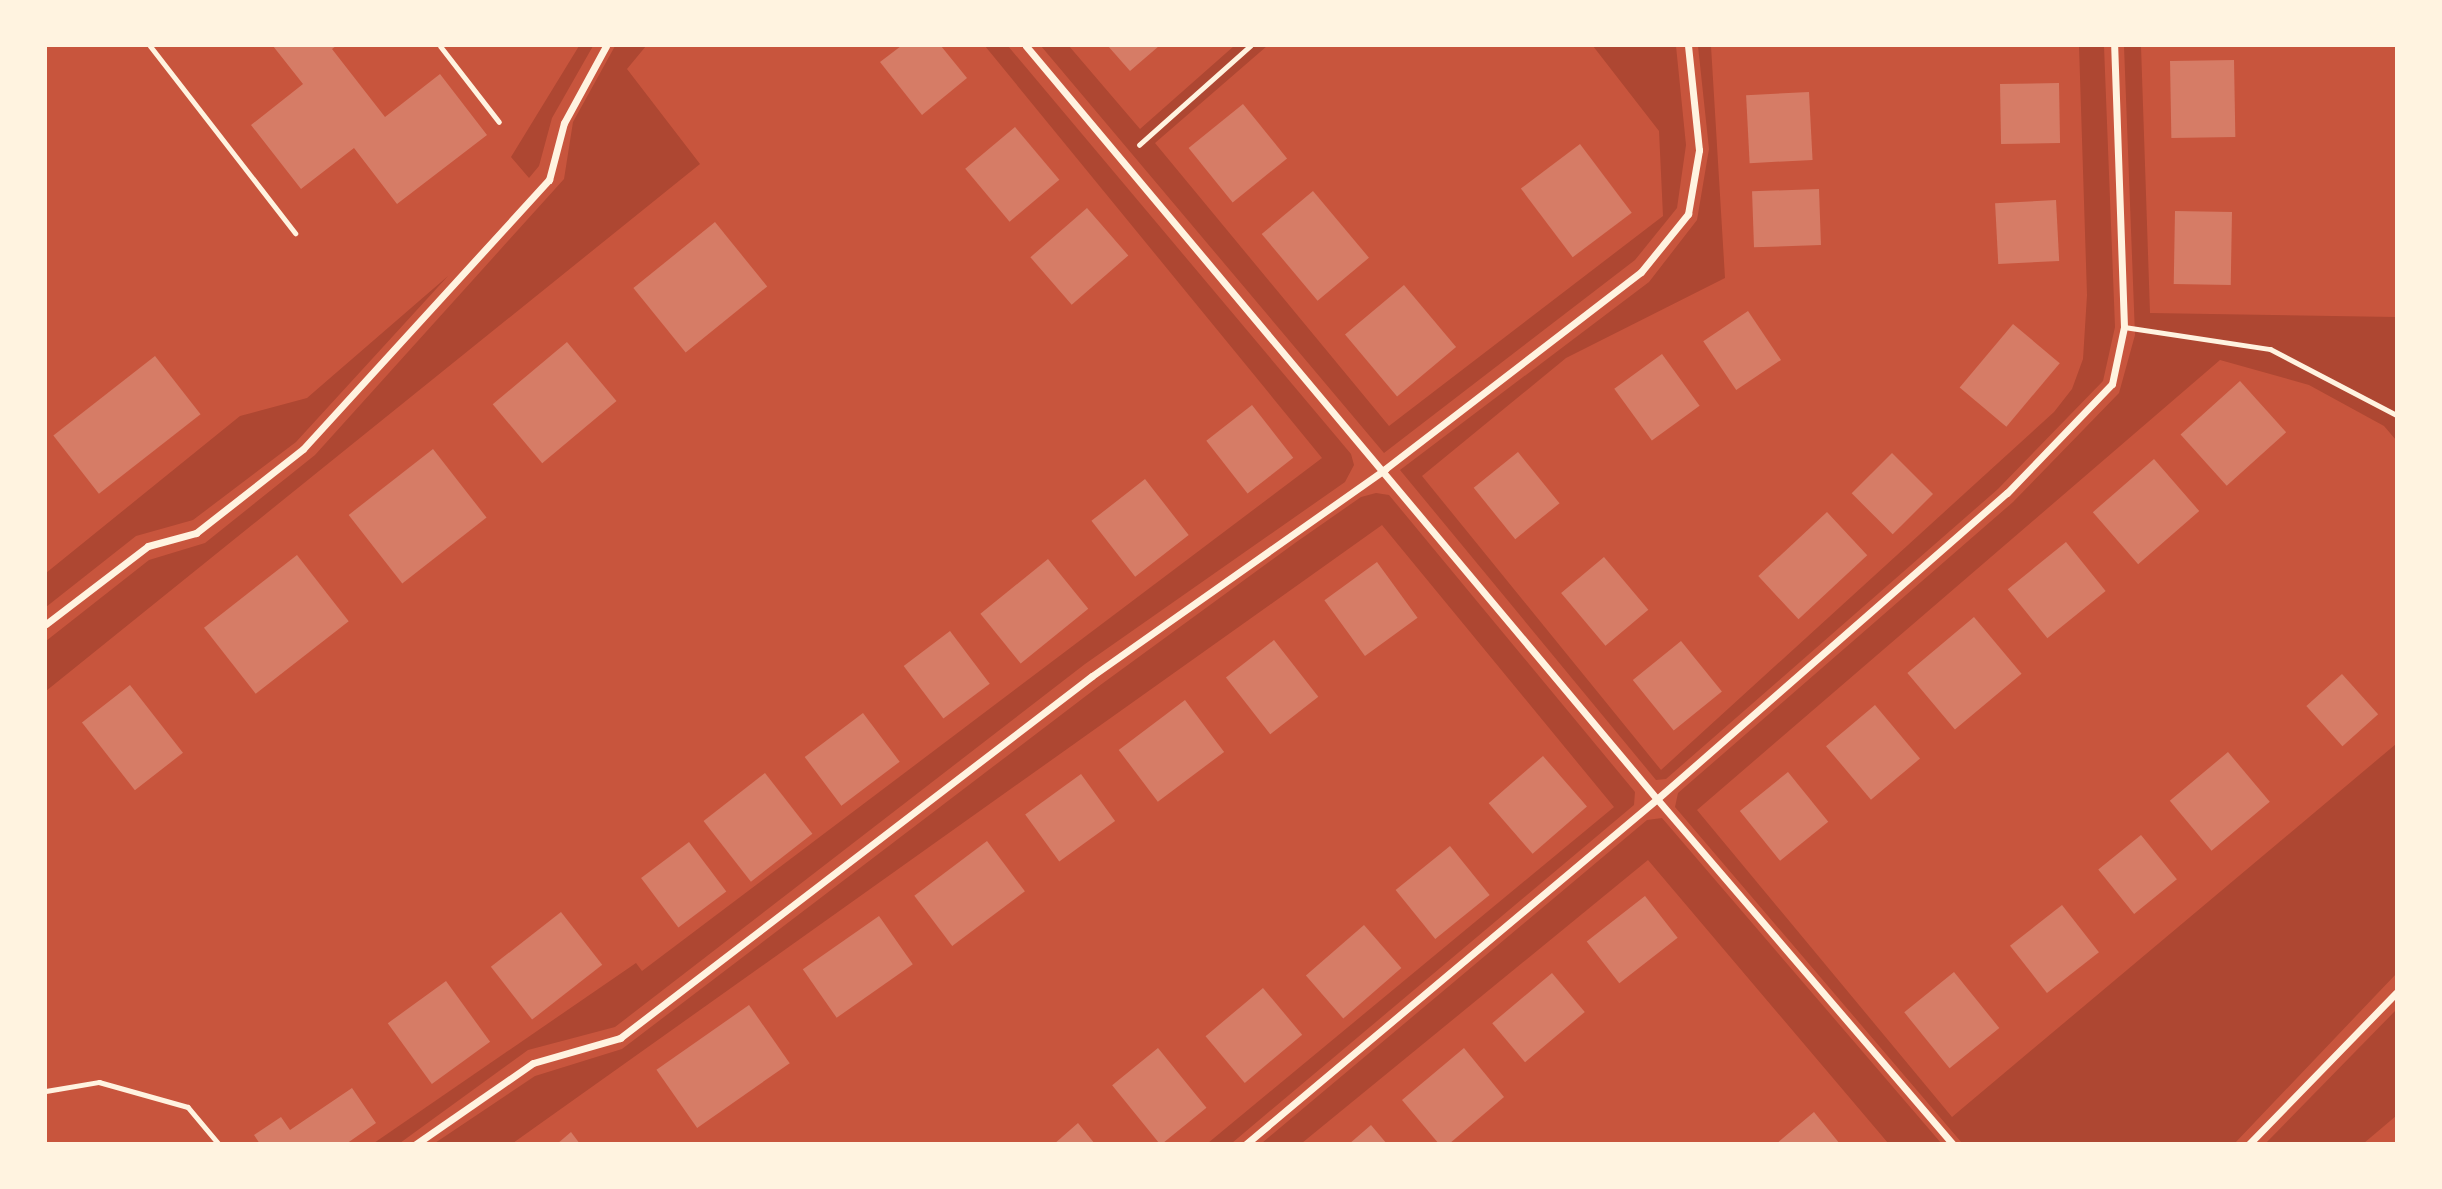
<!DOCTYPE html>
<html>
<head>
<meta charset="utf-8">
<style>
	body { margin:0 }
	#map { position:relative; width:2442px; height:1189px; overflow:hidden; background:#c8553d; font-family:"Exo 2",sans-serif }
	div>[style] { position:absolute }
	.green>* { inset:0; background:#ae4732 }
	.building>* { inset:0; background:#d67c66; transform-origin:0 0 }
	.path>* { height:4.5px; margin:-2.25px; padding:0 2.25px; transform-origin:2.25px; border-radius:2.25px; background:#fff3e0 }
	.service>* { height:5px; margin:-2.5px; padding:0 2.5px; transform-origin:2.5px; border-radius:2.5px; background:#fff3e0 }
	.minor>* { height:7px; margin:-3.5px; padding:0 3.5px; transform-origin:3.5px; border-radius:3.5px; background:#fff3e0 }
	span { translate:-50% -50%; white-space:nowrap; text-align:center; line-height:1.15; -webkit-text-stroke:7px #fff3e0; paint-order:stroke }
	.frame { position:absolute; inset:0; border:47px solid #fff3e0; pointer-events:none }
</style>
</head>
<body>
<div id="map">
	<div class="green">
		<div style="clip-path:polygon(579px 46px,593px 46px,552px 118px,539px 166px,529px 178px,511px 157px)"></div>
		<div style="clip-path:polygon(615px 46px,646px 46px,627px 69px,700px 164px,46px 691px,46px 641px,149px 560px,205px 543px,315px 455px,564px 179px,573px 122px)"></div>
		<div style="clip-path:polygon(985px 46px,1008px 46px,1351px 454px,1354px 465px,1345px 482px,1085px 664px,615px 1027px,528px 1050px,400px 1143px,374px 1143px,636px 963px,642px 971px,1322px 458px)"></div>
		<div style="clip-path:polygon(1041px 46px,1069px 46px,1140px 129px,1234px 46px,1267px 46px,1155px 143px,1389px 426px,1663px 216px,1659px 131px,1593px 46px,1676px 46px,1686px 145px,1677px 208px,1635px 260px,1384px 453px)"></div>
		<div style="clip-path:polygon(1698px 46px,1711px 46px,1725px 278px,1566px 358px,1422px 476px,1661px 770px,2054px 412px,2072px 389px,2083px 359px,2087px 295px,2079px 46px,2104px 46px,2115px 327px,2103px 381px,1998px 489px,1666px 779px,1656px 780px,1400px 470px,1649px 282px,1697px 220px,1709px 149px)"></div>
		<div style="clip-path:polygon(2124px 46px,2141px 46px,2150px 313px,2396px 317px,2396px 440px,2384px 426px,2309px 385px,2220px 360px,1697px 810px,1952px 1117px,2396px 744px,2396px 974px,2235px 1143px,1962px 1143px,1675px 807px,1678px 793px,2013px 502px,2119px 393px,2135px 335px)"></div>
		<div style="clip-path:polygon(448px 276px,296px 442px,193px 520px,136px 536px,46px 607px,46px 573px,240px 416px,307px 398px)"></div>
		<div style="clip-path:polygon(1376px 493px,1389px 495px,1635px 792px,1634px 805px,1232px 1143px,1208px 1143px,1614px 807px,1382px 525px,513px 1143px,435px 1143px,535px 1076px,622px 1049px,1099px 686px,1295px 543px,1361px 497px)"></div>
		<div style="clip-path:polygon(1662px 818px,1941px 1143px,1888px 1143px,1648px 860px,1302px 1143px,1262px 1143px,1647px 820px)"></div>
		<div style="clip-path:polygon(2396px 1010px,2396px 1116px,2364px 1143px,2266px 1143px)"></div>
	</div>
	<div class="building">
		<div style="clip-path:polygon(273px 46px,336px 46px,332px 49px,385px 117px,440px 74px,487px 135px,397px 204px,354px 148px,301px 189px,251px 125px,303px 84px)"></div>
		<div style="clip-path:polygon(901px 46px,941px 46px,967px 78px,922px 115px,880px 62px)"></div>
		<div style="clip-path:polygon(1108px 46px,1159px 46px,1130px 71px)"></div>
		<div style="left:2234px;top:60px;width:77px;height:64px;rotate:89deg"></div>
		<div style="left:2059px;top:83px;width:60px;height:59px;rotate:89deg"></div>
		<div style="left:1809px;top:92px;width:68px;height:63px;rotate:87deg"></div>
		<div style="left:1243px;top:104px;width:70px;height:70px;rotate:51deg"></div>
		<div style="left:1015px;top:127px;width:69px;height:65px;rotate:50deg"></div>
		<div style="left:1580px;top:144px;width:86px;height:74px;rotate:53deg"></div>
		<div style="left:1819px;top:189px;width:56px;height:67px;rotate:88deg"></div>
		<div style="left:1313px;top:191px;width:87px;height:67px;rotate:50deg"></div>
		<div style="left:2056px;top:200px;width:61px;height:61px;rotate:87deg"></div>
		<div style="left:1087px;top:208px;width:63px;height:75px;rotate:49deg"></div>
		<div style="left:2175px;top:211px;width:57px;height:73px;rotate:1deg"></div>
		<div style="left:715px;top:222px;width:83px;height:105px;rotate:51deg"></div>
		<div style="left:1404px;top:285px;width:81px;height:77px;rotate:50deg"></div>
		<div style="left:1748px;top:311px;width:59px;height:54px;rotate:56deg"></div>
		<div style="left:2013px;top:324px;width:61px;height:83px;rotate:40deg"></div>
		<div style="left:567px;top:342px;width:77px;height:97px;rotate:50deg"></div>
		<div style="left:1662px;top:354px;width:64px;height:59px;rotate:54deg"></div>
		<div style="left:155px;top:356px;width:74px;height:129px;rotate:52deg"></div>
		<div style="left:2240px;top:381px;width:69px;height:80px;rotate:48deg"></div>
		<div style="left:1252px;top:405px;width:67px;height:58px;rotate:52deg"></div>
		<div style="left:433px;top:449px;width:87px;height:107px;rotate:52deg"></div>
		<div style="left:1518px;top:452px;width:66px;height:57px;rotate:51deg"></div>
		<div style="left:1892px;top:453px;width:58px;height:57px;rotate:45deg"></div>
		<div style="left:2154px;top:459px;width:69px;height:81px;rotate:49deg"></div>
		<div style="left:1145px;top:479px;width:71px;height:68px;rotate:52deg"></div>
		<div style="left:1827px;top:512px;width:59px;height:94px;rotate:47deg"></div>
		<div style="left:2066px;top:542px;width:63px;height:75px;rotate:51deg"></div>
		<div style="left:297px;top:555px;width:84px;height:118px;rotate:52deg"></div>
		<div style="left:1604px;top:557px;width:69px;height:56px;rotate:50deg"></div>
		<div style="left:1048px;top:559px;width:64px;height:87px;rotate:51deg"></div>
		<div style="left:1377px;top:562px;width:69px;height:65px;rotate:54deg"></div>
		<div style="left:1974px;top:617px;width:74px;height:87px;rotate:50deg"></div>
		<div style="left:950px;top:631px;width:66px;height:58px;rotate:53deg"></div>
		<div style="left:1274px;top:640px;width:72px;height:61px;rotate:52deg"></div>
		<div style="left:1681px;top:641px;width:65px;height:62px;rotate:51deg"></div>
		<div style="left:2342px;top:674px;width:54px;height:48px;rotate:48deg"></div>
		<div style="left:130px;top:685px;width:86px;height:61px;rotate:52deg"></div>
		<div style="left:1185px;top:700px;width:65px;height:83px;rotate:53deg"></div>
		<div style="left:1875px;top:705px;width:70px;height:64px;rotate:50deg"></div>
		<div style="left:863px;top:713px;width:61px;height:73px;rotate:53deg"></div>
		<div style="left:2228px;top:752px;width:65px;height:76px;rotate:50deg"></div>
		<div style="left:1543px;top:756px;width:67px;height:72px;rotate:49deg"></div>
		<div style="left:1788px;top:772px;width:64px;height:62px;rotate:51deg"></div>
		<div style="left:765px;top:773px;width:77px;height:78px;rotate:52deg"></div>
		<div style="left:1081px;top:774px;width:58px;height:69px;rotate:54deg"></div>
		<div style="left:2141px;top:835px;width:57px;height:55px;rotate:51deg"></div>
		<div style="left:987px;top:841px;width:63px;height:91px;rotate:53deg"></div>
		<div style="left:689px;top:842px;width:62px;height:60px;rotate:53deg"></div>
		<div style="left:1450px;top:846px;width:63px;height:70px;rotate:51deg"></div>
		<div style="left:1645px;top:896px;width:53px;height:74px;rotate:52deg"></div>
		<div style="left:2062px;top:905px;width:60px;height:66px;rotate:52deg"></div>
		<div style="left:561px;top:912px;width:67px;height:89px;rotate:52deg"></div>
		<div style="left:879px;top:916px;width:59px;height:93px;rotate:55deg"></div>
		<div style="left:1364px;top:925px;width:57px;height:77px;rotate:49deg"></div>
		<div style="left:1954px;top:972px;width:72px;height:64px;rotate:51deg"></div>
		<div style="left:1552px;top:973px;width:51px;height:78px;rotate:50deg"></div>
		<div style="left:446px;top:981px;width:75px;height:72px;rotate:54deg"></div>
		<div style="left:1263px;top:988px;width:61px;height:75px;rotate:50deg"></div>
		<div style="left:749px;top:1005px;width:71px;height:113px;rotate:55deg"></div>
		<div style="left:1158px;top:1048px;width:77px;height:59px;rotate:51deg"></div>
		<div style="clip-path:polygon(1464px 1048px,1504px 1097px,1449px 1144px,1439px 1144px,1402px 1100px)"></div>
		<div style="clip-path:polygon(352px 1088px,376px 1123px,346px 1144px,260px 1144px,254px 1135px,281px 1117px,290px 1130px)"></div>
		<div style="clip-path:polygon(1814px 1112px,1840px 1144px,1776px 1144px)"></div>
		<div style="clip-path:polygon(1078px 1123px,1095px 1144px,1054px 1144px)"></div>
		<div style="clip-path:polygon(1371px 1125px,1387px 1144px,1349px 1144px)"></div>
		<div style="clip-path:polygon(571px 1132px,580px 1144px,557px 1144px)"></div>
	</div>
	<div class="path">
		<div style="left:1139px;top:145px;width:149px;rotate:-41.7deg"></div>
		<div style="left:46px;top:1091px;width:54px;rotate:-9.6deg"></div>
		<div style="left:99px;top:1082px;width:92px;rotate:15.7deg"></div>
		<div style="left:188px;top:1107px;width:48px;rotate:50deg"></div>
	</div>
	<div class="service">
		<div style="left:150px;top:46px;width:237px;rotate:52.2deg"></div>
		<div style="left:440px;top:46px;width:96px;rotate:52.2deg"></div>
		<div style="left:2124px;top:327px;width:148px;rotate:8.6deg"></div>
		<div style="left:2270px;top:349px;width:142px;rotate:27.6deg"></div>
	</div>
	<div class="minor">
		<div style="left:1026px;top:46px;width:982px;rotate:50.04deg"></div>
		<div style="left:1657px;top:799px;width:455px;rotate:49.4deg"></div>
		<div style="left:46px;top:624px;width:128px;rotate:-37.4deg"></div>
		<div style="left:148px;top:546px;width:50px;rotate:-15.2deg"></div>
		<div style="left:196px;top:533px;width:136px;rotate:-38.1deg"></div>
		<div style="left:303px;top:449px;width:365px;rotate:-47.6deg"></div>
		<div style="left:549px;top:180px;width:59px;rotate:-75.3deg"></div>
		<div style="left:564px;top:123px;width:88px;rotate:-61.4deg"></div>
		<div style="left:416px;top:1144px;width:142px;rotate:-34.7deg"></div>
		<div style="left:533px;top:1063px;width:91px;rotate:-16deg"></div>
		<div style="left:620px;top:1038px;width:595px;rotate:-37.49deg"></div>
		<div style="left:1092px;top:676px;width:359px;rotate:-35.2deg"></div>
		<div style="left:1385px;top:469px;width:323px;rotate:-37.6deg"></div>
		<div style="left:1641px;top:272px;width:75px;rotate:-51deg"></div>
		<div style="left:1688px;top:214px;width:65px;rotate:-80.2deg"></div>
		<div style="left:1699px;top:150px;width:105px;rotate:-96deg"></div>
		<div style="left:1246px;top:1144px;width:537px;rotate:-40.01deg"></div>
		<div style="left:1657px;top:799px;width:465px;rotate:-41.2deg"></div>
		<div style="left:2007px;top:493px;width:151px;rotate:-46.1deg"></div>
		<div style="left:2112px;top:384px;width:58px;rotate:-78.1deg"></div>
		<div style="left:2124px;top:327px;width:281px;rotate:-92deg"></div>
		<div style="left:2249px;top:1144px;width:211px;rotate:-45.8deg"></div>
	</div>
	<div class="frame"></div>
</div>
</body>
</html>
